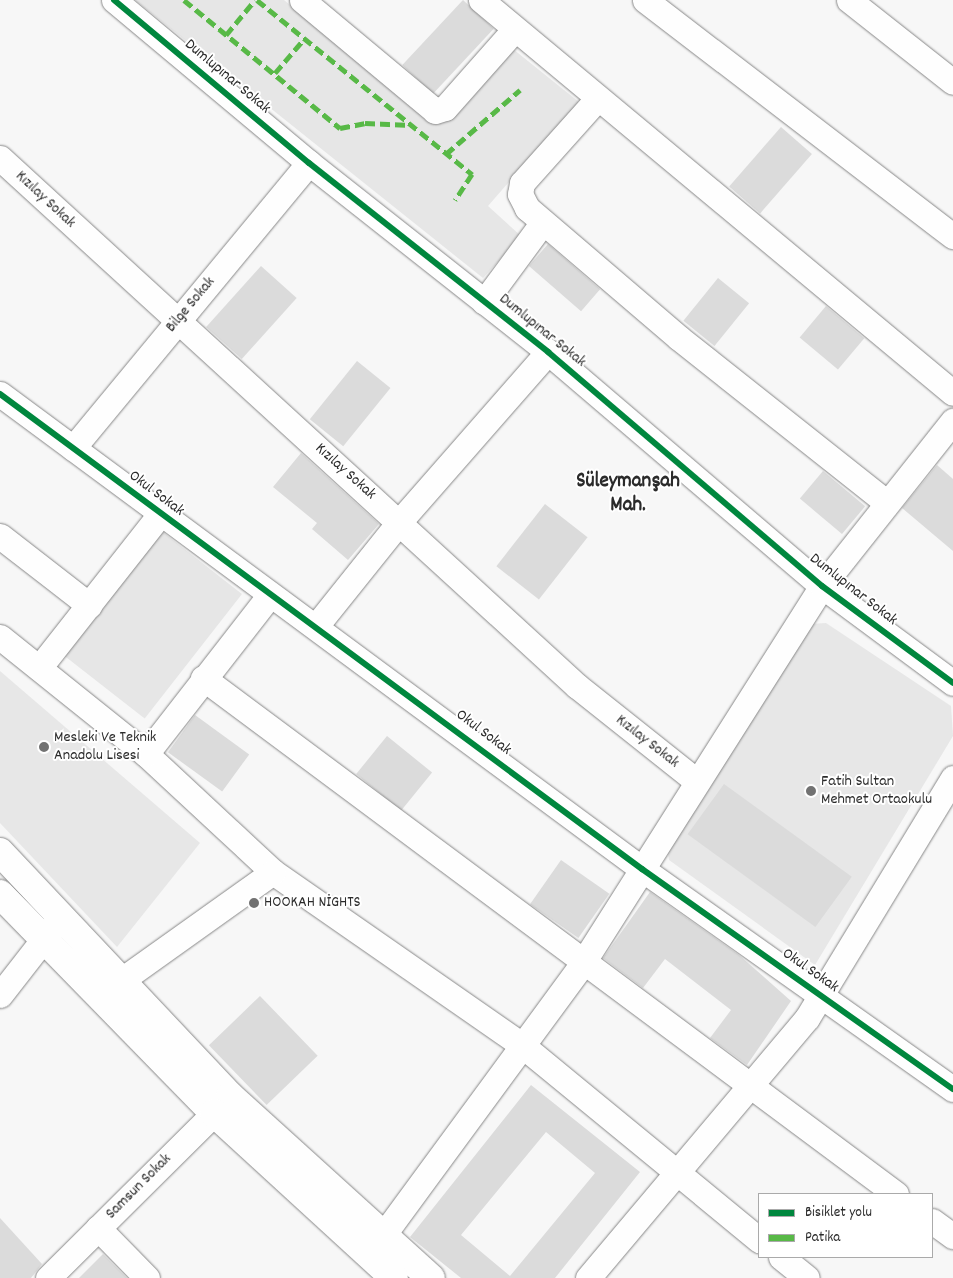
<!DOCTYPE html>
<html>
<head>
<meta charset="utf-8">
<style>
	body { margin:0 }
	#map { position:relative; width:953px; height:1278px; overflow:hidden; background:#f7f7f7; font-family:Dekko,sans-serif }
	div>[style] { position:absolute }
	.built>* { inset:0; background:#e7e7e7 }
	.green>* { inset:0; background:#e6e6e6; transform-origin:0 0 }
	.building>* { inset:0; background:#dbdbdb; transform-origin:0 0 }
	.roads { filter:drop-shadow(0 0 1px #878787) drop-shadow(0 0 1px #878787) }
	.street>* { height:25px; margin:-12.5px; padding:0 12.5px; transform-origin:12.5px; border-radius:12.5px; background:#fefefe }
	.secondary>* { height:28px; margin:-14px; padding:0 14px; transform-origin:14px; border-radius:14px; background:#fefefe }
	.quiet>* { height:5px; margin-top:-2.5px; transform-origin:0; background:repeating-linear-gradient(90deg,#58b947 0 10px,transparent 0 15px) }
	.cycleway>* { height:6px; margin:-3px; padding:0 3px; transform-origin:3px; border-radius:3px; background:#00873e }
	.dots>* { width:14px; height:14px; translate:-50% -50%; box-sizing:border-box; border:2px solid #fff; border-radius:50% }
	span { translate:-50% -50%; white-space:nowrap; text-align:center; line-height:1.15; -webkit-text-stroke:4px #fff; paint-order:stroke }
	.street-label { font-size:16px; color:#2b2b2b }
	.poi-label { font-size:16px; color:#2b2b2b }
	.left { translate:0 -50%; text-align:left }
	.district-label { font-size:21px; color:#2b2b2b; font-weight:700 }
	.legend { position:absolute; left:758px; top:1193px; width:175px; height:65px; box-sizing:border-box; background:#fff; border:1px solid #aaa; margin:0; padding:6px 9px; list-style:none; font-size:15px; color:#2b2b2b }
	.legend li { display:flex; align-items:center; gap:10px; height:25px }
	.legend b { width:25px; border:1px solid #aaa }
</style>
</head>
<body>
<div id="map">
	<div class="built">
		<div style="clip-path:polygon(826px 623px,951px 706px,953px 736px,815px 965px,669px 860px,667px 847px,810px 624px)"></div>
		<div style="clip-path:polygon(0 671px,200px 843px,117px 947px,0 823px)"></div>
	</div>
	<div class="green">
		<div style="clip-path:polygon(135px 0,284px 0,431px 122px,447px 121px,513px 49px,579px 102px,488px 206px,521px 236px,483px 278px)"></div>
		<div style="left:160px;top:530px;width:104px;height:158px;rotate:38deg"></div>
	</div>
	<div class="building">
		<div style="left:463px;top:0;width:42px;height:89px;rotate:43deg"></div>
		<div style="left:781px;top:127px;width:41px;height:79px;rotate:41deg"></div>
		<div style="left:548px;top:244px;width:69px;height:29px;rotate:41deg"></div>
		<div style="left:261px;top:266px;width:48px;height:82px;rotate:42deg"></div>
		<div style="left:718px;top:278px;width:40px;height:55px;rotate:39deg"></div>
		<div style="left:826px;top:306px;width:50px;height:41px;rotate:40deg"></div>
		<div style="left:357px;top:361px;width:43px;height:75px;rotate:39deg"></div>
		<div style="clip-path:polygon(301px 453px,379px 524px,348px 560px,312px 529px,317px 523px,273px 487px)"></div>
		<div style="clip-path:polygon(937px 465px,953px 479px,953px 551px,902px 508px)"></div>
		<div style="left:823px;top:471px;width:55px;height:36px;rotate:40deg"></div>
		<div style="left:545px;top:504px;width:54px;height:79px;rotate:38deg"></div>
		<div style="left:195px;top:715px;width:67px;height:46px;rotate:36deg"></div>
		<div style="left:387px;top:736px;width:58px;height:49px;rotate:39deg"></div>
		<div style="left:724px;top:784px;width:158px;height:62px;rotate:36deg"></div>
		<div style="left:561px;top:860px;width:59px;height:54px;rotate:35deg"></div>
		<div style="clip-path:polygon(650px 892px,739px 955px,791px 1001px,747px 1065px,710px 1038px,731px 1010px,665px 959px,643px 988px,603px 958px)"></div>
		<div style="left:260px;top:996px;width:83px;height:71px;rotate:46deg"></div>
		<div style="clip-path:polygon(evenodd,531px 1085px,640px 1172px,555px 1278px,461px 1278px,410px 1237px,531px 1085px,546px 1132px,595px 1173px,510px 1276px,461px 1235px,546px 1132px)"></div>
		<div style="clip-path:polygon(0 1218px,42px 1264px,31px 1278px,0 1278px)"></div>
		<div style="clip-path:polygon(103px 1254px,127px 1278px,79px 1278px)"></div>
	</div>
	<div class="roads">
		<div class="street">
			<div style="left:114px;top:0;width:254px;rotate:39.9deg"></div>
			<div style="left:309px;top:163px;width:305px;rotate:38.3deg"></div>
			<div style="left:548px;top:352px;width:360px;rotate:40.5deg"></div>
			<div style="left:822px;top:586px;width:163px;rotate:36.5deg"></div>
			<div style="left:302px;top:0;width:173px;rotate:39.8deg"></div>
			<div style="left:435px;top:111px;width:10px;rotate:-17deg"></div>
			<div style="left:445px;top:108px;width:104px;rotate:-48.5deg"></div>
			<div style="left:481px;top:0;width:614px;rotate:39.78deg"></div>
			<div style="left:645px;top:0;width:388px;rotate:37.5deg"></div>
			<div style="left:849px;top:0;width:132px;rotate:38.3deg"></div>
			<div style="left:598px;top:98px;width:114px;rotate:131.8deg"></div>
			<div style="left:522px;top:183px;width:11px;rotate:100deg"></div>
			<div style="left:520px;top:194px;width:16px;rotate:63deg"></div>
			<div style="left:527px;top:208px;width:200px;rotate:40.5deg"></div>
			<div style="left:679px;top:338px;width:265px;rotate:38.4deg"></div>
			<div style="left:0;top:158px;width:782px;rotate:42.46deg"></div>
			<div style="left:577px;top:686px;width:151px;rotate:38.5deg"></div>
			<div style="left:484px;top:302px;width:99px;rotate:-53.6deg"></div>
			<div style="left:0;top:394px;width:799px;rotate:36.5deg"></div>
			<div style="left:642px;top:869px;width:381px;rotate:35.3deg"></div>
			<div style="left:73px;top:448px;width:370px;rotate:-50.4deg"></div>
			<div style="left:0;top:536px;width:113px;rotate:37.8deg"></div>
			<div style="left:316px;top:626px;width:134px;rotate:-51.3deg"></div>
			<div style="left:400px;top:521px;width:225px;rotate:-48.8deg"></div>
			<div style="left:0;top:637px;width:187px;rotate:38.7deg"></div>
			<div style="left:146px;top:754px;width:173px;rotate:42.9deg"></div>
			<div style="left:273px;top:872px;width:305px;rotate:34.8deg"></div>
			<div style="left:523px;top:1046px;width:306px;rotate:39.4deg"></div>
			<div style="left:39px;top:668px;width:196px;rotate:-51.8deg"></div>
			<div style="left:203px;top:678px;width:864px;rotate:36.67deg"></div>
			<div style="left:146px;top:754px;width:202px;rotate:-52.1deg"></div>
			<div style="left:123px;top:979px;width:184px;rotate:-35.5deg"></div>
			<div style="left:0;top:995px;width:98px;rotate:-52.1deg"></div>
			<div style="left:932px;top:1221px;width:26px;rotate:36deg"></div>
			<div style="left:98px;top:1228px;width:70px;rotate:45.6deg"></div>
			<div style="left:384px;top:1234px;width:335px;rotate:-53.7deg"></div>
			<div style="left:582px;top:964px;width:448px;rotate:-57.6deg"></div>
			<div style="left:822px;top:586px;width:211px;rotate:-51.6deg"></div>
			<div style="left:781px;top:1257px;width:33px;rotate:39deg"></div>
			<div style="left:48px;top:1278px;width:255px;rotate:-44.8deg"></div>
			<div style="left:588px;top:1278px;width:340px;rotate:-49.9deg"></div>
			<div style="left:807px;top:1018px;width:281px;rotate:-58.7deg"></div>
		</div>
		<div class="secondary">
			<div style="left:0;top:852px;width:335px;rotate:46.7deg"></div>
			<div style="left:230px;top:1096px;width:271px;rotate:42.2deg"></div>
			<div style="left:0;top:894px;width:306px;rotate:45.7deg"></div>
			<div style="left:214px;top:1113px;width:244px;rotate:42.5deg"></div>
		</div>
	</div>
	<div class="quiet">
		<div style="left:184px;top:0;width:202px;rotate:39.4deg"></div>
		<div style="left:340px;top:128px;width:25px;rotate:-11deg"></div>
		<div style="left:365px;top:123px;width:46px;rotate:2.5deg"></div>
		<div style="left:257px;top:0;width:277px;rotate:39deg"></div>
		<div style="left:472px;top:174px;width:31px;rotate:123deg"></div>
		<div style="left:226px;top:35px;width:45px;rotate:-50.4deg"></div>
		<div style="left:275px;top:73px;width:45px;rotate:-49.5deg"></div>
		<div style="left:446px;top:154px;width:98px;rotate:-40.9deg"></div>
	</div>
	<div class="cycleway">
		<div style="left:114px;top:0;width:254px;rotate:39.9deg"></div>
		<div style="left:309px;top:163px;width:305px;rotate:38.3deg"></div>
		<div style="left:548px;top:352px;width:360px;rotate:40.5deg"></div>
		<div style="left:822px;top:586px;width:163px;rotate:36.5deg"></div>
		<div style="left:0;top:394px;width:799px;rotate:36.5deg"></div>
		<div style="left:642px;top:869px;width:381px;rotate:35.3deg"></div>
	</div>
	<div class="dots">
		<div style="left:44px;top:747px;background:#727272"></div>
		<div style="left:811px;top:791px;background:#727272"></div>
		<div style="left:254px;top:903px;background:#727272"></div>
	</div>
	<div class="street-label">
		<span style="left:227px;top:77px;rotate:40deg">Dumlupınar Sokak</span>
		<span style="left:45px;top:200px;rotate:43deg">Kızılay Sokak</span>
		<span style="left:191px;top:305px;rotate:-50deg">Bilge Sokak</span>
		<span style="left:542px;top:331px;rotate:39deg">Dumlupınar Sokak</span>
		<span style="left:345px;top:472px;rotate:42deg">Kızılay Sokak</span>
		<span style="left:156px;top:494px;rotate:37deg">Okul Sokak</span>
		<span style="left:853px;top:590px;rotate:38deg">Dumlupınar Sokak</span>
		<span style="left:483px;top:733px;rotate:37deg">Okul Sokak</span>
		<span style="left:647px;top:742px;rotate:38deg">Kızılay Sokak</span>
		<span style="left:810px;top:971px;rotate:35deg">Okul Sokak</span>
		<span style="left:139px;top:1187px;rotate:-45deg">Samsun Sokak</span>
	</div>
	<div class="poi-label">
		<span class="left" style="left:54px;top:747px">Mesleki Ve Teknik<br>Anadolu Lisesi</span>
		<span class="left" style="left:821px;top:791px">Fatih Sultan<br>Mehmet Ortaokulu</span>
		<span class="left" style="left:264px;top:903px">HOOKAH NİGHTS</span>
	</div>
	<div class="district-label">
		<span style="left:628px;top:494px">Süleymanşah<br>Mah.</span>
	</div>
	<ul class="legend">
	<li><b style="height:6px;background:#00873e"></b>Bisiklet yolu</li>
	<li><b style="height:6px;background:#58b947"></b>Patika</li>
	</ul>
</div>
</body>
</html>
